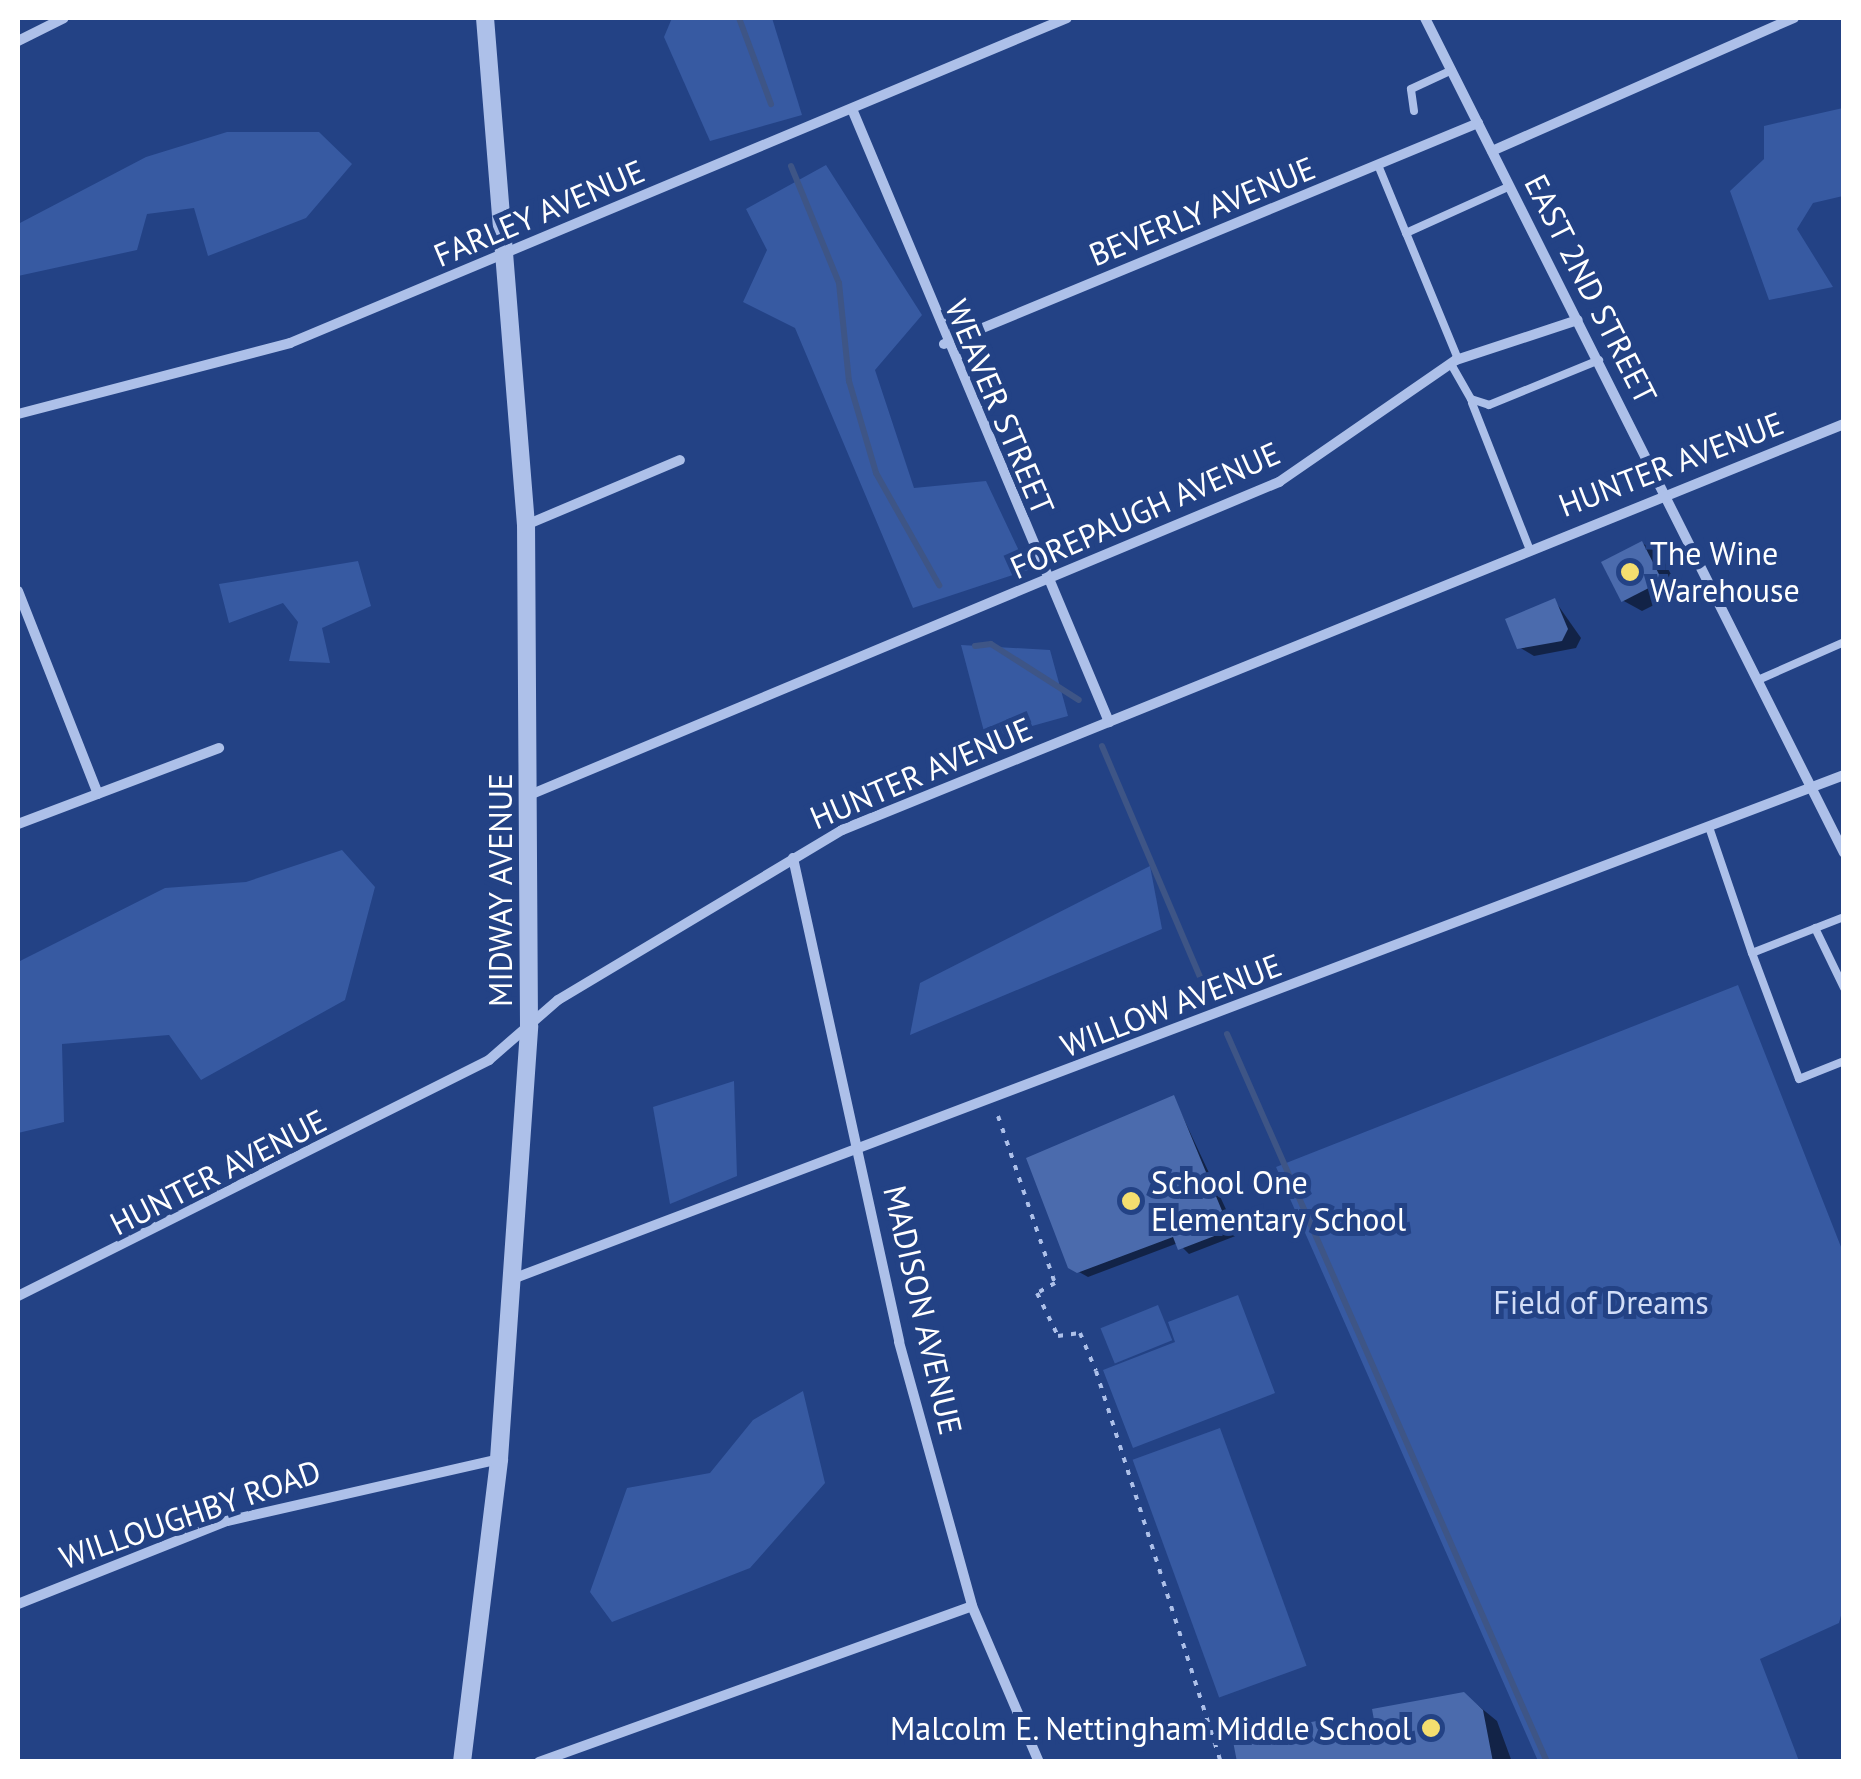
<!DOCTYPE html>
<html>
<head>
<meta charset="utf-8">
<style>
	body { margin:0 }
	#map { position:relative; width:1861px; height:1779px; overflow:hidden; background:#234285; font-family:"PT Sans",sans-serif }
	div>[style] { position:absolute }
	.green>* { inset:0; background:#375aa2; transform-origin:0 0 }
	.shadow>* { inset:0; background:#0007 }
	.stream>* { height:6px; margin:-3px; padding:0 3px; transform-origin:3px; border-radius:3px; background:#3e5586 }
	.building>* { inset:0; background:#4b6bad; transform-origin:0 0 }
	.path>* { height:4px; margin-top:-2px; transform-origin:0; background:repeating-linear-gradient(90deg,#adc0e9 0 5px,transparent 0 13px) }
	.service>* { height:8px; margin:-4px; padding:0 4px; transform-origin:4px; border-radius:4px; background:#adc0e9 }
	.minor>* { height:10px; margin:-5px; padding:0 5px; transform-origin:5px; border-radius:5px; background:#adc0e9 }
	.tertiary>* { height:18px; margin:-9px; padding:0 9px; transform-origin:9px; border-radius:9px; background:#adc0e9 }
	.dots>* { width:28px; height:28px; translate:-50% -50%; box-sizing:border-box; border:5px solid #234285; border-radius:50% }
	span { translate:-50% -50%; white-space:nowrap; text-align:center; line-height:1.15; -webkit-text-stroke:10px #234285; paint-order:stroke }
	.street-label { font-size:32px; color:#fff }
	.poi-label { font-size:32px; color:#fff }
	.left { translate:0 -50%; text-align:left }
	.right { translate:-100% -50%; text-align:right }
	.park-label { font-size:32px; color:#d1ddf7 }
	.frame { position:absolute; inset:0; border:20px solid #fff; pointer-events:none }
</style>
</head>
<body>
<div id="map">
	<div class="green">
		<div style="clip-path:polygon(672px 18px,772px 18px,802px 115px,710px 141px,664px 37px)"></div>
		<div style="clip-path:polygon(1843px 108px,1843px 196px,1813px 203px,1797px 229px,1833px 287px,1769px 300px,1730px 191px,1764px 159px,1764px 126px)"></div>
		<div style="clip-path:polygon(227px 132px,319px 132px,352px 164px,306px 218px,208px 256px,194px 208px,147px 214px,137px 250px,18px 276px,18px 224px,146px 157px)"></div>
		<div style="clip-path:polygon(826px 165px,922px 315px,875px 370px,914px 488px,986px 481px,1028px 570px,913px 608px,795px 328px,743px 302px,767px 250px,746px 209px)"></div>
		<div style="clip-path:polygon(358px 561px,371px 606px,322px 628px,330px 663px,289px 661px,298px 622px,283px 603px,229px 623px,219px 584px)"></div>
		<div style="clip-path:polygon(961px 645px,1050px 650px,1068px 716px,986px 739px)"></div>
		<div style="clip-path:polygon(342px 850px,375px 887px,345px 1000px,201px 1080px,169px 1035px,62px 1044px,64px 1122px,18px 1133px,18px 962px,165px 888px,246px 882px)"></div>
		<div style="clip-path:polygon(1150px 866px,1162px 929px,910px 1035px,920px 983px)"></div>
		<div style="clip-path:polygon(1738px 985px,1843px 1252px,1843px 1608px,1839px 1623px,1760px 1659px,1799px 1761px,1538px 1761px,1276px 1167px)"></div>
		<div style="clip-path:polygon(734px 1081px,737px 1176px,670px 1204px,653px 1107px)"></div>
		<div style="clip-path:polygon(1238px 1295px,1275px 1393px,1133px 1448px,1103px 1370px,1175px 1342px,1168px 1322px)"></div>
		<div style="left:1158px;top:1305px;width:38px;height:62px;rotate:68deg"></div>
		<div style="clip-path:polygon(803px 1391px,825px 1483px,750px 1568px,612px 1622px,590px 1592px,627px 1488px,710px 1473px,753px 1420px)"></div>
		<div style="left:1220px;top:1428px;width:253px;height:93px;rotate:70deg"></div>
	</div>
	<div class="shadow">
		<div style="clip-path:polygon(1642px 543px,1661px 555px,1680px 592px,1642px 611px,1622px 600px)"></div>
		<div style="clip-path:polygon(1555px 601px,1581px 638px,1576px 648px,1534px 656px,1519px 647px)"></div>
		<div style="clip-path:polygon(1174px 1098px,1238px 1235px,1189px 1254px,1178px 1243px,1088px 1277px,1079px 1272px)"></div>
		<div style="clip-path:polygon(1464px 1694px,1497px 1721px,1512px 1762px,1243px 1762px,1333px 1720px,1349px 1739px,1379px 1733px)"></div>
	</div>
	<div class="stream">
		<div style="left:739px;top:18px;width:92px;rotate:69.6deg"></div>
		<div style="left:791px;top:166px;width:126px;rotate:67.7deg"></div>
		<div style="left:839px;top:283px;width:99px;rotate:84.2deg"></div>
		<div style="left:849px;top:381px;width:96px;rotate:73.6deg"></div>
		<div style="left:876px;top:473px;width:129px;rotate:60.6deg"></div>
		<div style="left:975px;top:646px;width:16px;rotate:-7deg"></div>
		<div style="left:991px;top:644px;width:104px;rotate:32.5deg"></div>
		<div style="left:1102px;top:746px;width:264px;rotate:67deg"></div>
		<div style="left:1227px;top:1034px;width:795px;rotate:66.27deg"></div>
	</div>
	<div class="building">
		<div style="left:1642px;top:541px;width:45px;height:46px;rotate:63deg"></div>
		<div style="clip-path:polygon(1555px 598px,1568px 629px,1562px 641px,1517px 649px,1505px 619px)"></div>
		<div style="clip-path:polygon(1174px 1095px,1230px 1230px,1178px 1250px,1173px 1237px,1077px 1273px,1068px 1268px,1026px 1158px)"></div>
		<div style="clip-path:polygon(1464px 1692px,1483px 1710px,1493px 1762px,1237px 1762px,1232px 1736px,1334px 1718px,1337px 1737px,1347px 1737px,1376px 1731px,1372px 1709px)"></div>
	</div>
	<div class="path">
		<div style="left:998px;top:1116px;width:176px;rotate:71.2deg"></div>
		<div style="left:1055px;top:1283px;width:21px;rotate:151deg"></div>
		<div style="left:1037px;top:1293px;width:48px;rotate:64deg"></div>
		<div style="left:1058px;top:1336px;width:22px;rotate:-8deg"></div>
		<div style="left:1080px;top:1333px;width:41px;rotate:67.2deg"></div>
		<div style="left:1096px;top:1371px;width:410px;rotate:72.3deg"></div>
	</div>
	<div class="service">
		<div style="left:1414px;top:111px;width:22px;rotate:-98deg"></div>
		<div style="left:1411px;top:89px;width:45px;rotate:-24.9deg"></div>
		<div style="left:1378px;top:165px;width:74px;rotate:67.6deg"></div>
		<div style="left:1458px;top:359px;width:136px;rotate:-112.4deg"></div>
		<div style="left:1406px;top:233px;width:114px;rotate:-24.3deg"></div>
		<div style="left:1451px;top:364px;width:40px;rotate:60.3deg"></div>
		<div style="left:1471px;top:399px;width:19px;rotate:18deg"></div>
		<div style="left:1489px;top:405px;width:119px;rotate:-22.2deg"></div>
		<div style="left:1472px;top:403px;width:156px;rotate:68.5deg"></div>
		<div style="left:1758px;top:680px;width:94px;rotate:-23.8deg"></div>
		<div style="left:1709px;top:827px;width:133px;rotate:71.2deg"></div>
		<div style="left:1752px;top:953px;width:99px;rotate:-21.4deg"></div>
		<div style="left:1815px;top:928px;width:67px;rotate:64.2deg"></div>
		<div style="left:1752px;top:953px;width:134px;rotate:69.5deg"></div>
		<div style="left:1799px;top:1079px;width:48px;rotate:-21.8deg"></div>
	</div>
	<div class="minor">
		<div style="left:1425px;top:18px;width:934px;rotate:63.35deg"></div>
		<div style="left:18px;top:41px;width:51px;rotate:-26.6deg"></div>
		<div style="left:852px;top:109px;width:665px;rotate:67.25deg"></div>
		<div style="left:1492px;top:151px;width:330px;rotate:-23.8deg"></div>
		<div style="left:944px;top:344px;width:578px;rotate:-22.48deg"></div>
		<div style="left:18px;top:414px;width:281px;rotate:-14.6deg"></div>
		<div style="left:290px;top:343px;width:842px;rotate:-22.7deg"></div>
		<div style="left:526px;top:525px;width:167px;rotate:-22.9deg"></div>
		<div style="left:18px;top:591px;width:218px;rotate:68.5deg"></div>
		<div style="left:532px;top:794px;width:810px;rotate:-22.67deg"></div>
		<div style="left:1279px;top:482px;width:215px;rotate:-34.6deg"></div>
		<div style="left:1456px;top:360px;width:128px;rotate:-18.2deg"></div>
		<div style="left:18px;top:824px;width:215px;rotate:-20.7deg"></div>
		<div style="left:793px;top:858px;width:495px;rotate:77.6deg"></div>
		<div style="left:899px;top:1342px;width:274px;rotate:74.5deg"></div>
		<div style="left:972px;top:1606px;width:170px;rotate:66.8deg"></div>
		<div style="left:515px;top:1278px;width:1421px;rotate:-20.73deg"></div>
		<div style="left:18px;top:1296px;width:527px;rotate:-26.61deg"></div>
		<div style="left:489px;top:1060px;width:91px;rotate:-41deg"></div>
		<div style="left:558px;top:1000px;width:331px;rotate:-30.9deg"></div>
		<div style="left:842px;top:830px;width:1081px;rotate:-22.06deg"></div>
		<div style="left:18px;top:1604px;width:225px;rotate:-21.7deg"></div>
		<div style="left:227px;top:1521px;width:279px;rotate:-12.8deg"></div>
		<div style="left:539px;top:1762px;width:460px;rotate:-19.8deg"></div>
	</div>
	<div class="tertiary">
		<div style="left:462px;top:1762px;width:305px;rotate:-83deg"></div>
		<div style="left:499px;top:1459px;width:434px;rotate:-86deg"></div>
		<div style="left:529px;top:1026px;width:501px;rotate:-90.34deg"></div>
		<div style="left:526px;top:525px;width:509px;rotate:-94.62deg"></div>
	</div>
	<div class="dots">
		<div style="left:1630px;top:572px;background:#f4de6f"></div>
		<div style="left:1131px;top:1201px;background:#f4de6f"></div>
		<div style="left:1431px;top:1728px;background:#f4de6f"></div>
	</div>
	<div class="street-label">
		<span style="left:1202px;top:211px;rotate:-22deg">BEVERLY AVENUE</span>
		<span style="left:539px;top:213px;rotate:-23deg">FARLEY AVENUE</span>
		<span style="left:1591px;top:289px;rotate:63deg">EAST 2ND STREET</span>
		<span style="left:1000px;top:407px;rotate:67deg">WEAVER STREET</span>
		<span style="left:1671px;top:464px;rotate:-21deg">HUNTER AVENUE</span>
		<span style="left:1145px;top:510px;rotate:-24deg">FOREPAUGH AVENUE</span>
		<span style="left:921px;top:773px;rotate:-23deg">HUNTER AVENUE</span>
		<span style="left:500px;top:890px;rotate:-90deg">MIDWAY AVENUE</span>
		<span style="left:1171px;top:1005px;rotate:-21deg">WILLOW AVENUE</span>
		<span style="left:218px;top:1172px;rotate:-27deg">HUNTER AVENUE</span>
		<span style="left:923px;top:1310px;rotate:77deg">MADISON AVENUE</span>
		<span style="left:190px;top:1514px;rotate:-19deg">WILLOUGHBY ROAD</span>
	</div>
	<div class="poi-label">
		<span class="left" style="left:1650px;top:572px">The Wine<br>Warehouse</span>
		<span class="left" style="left:1151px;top:1201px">School One<br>Elementary School</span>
		<span class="right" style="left:1411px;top:1728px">Malcolm E. Nettingham Middle School</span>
	</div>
	<div class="park-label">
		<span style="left:1601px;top:1302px">Field of Dreams</span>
	</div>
	<div class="frame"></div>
</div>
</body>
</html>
